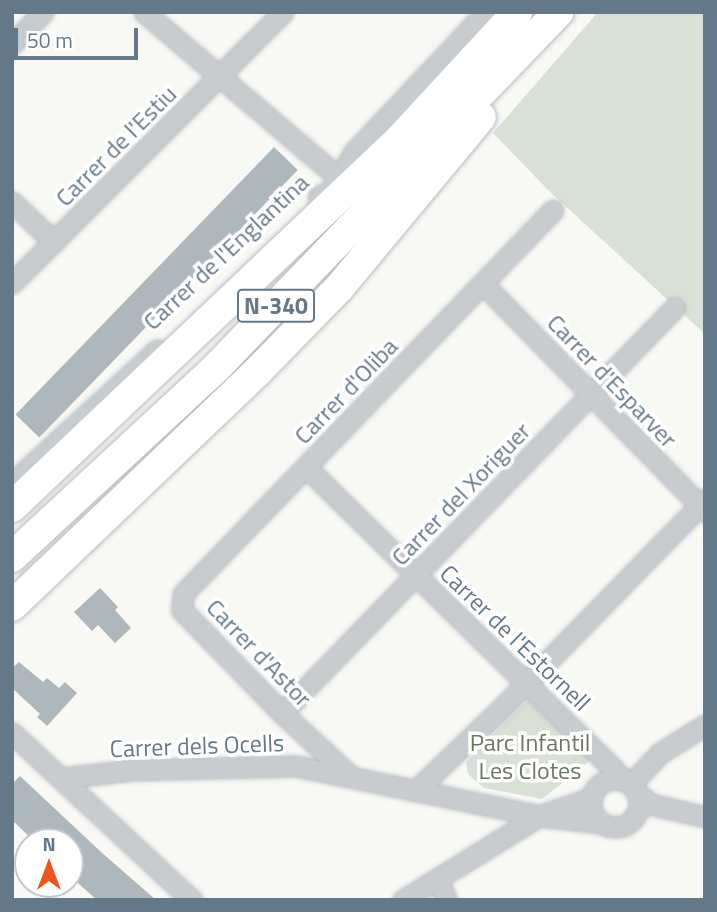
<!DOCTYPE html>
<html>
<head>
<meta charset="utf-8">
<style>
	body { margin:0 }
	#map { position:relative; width:717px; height:912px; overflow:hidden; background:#f8f8f5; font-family:"Titillium Web",sans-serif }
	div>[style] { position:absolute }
	.green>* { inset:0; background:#d9e1d6 }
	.building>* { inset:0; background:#aeb7bc; transform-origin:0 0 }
	.roads { filter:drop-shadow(0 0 2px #b9bdc1) drop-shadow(0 0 2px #b9bdc1) }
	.street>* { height:19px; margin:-9.5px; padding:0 9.5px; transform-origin:9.5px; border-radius:9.5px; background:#c8cccf }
	.street>.ring { margin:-9.5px; padding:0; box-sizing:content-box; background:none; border:19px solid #c8cccf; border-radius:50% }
	.primary>* { height:30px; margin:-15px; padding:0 15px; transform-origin:15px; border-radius:15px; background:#fff }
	span { translate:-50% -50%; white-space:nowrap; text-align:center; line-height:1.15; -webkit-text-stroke:7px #fff; paint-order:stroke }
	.shield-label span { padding:2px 5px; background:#fff; border:2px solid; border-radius:5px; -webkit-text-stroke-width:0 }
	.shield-label { font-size:23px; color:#657888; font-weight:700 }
	.street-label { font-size:24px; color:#657888 }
	.park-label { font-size:24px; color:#657a61 }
	.frame { position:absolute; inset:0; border:14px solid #657888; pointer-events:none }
	.north { position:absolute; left:14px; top:828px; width:70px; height:70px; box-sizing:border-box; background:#fff; border:2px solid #c1c9cf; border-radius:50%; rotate:0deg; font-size:19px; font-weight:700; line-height:28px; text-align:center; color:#657888 }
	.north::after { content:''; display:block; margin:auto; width:24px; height:32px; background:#ef531f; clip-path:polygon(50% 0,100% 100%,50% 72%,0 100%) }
	.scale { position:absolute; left:14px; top:28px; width:124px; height:32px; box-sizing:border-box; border:4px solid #657888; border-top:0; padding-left:9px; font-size:21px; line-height:24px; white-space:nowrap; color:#657888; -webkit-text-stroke:5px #fff; paint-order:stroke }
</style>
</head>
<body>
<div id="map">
	<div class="green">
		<div style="clip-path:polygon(598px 12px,705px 12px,705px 334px,549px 191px,493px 133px)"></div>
		<div style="clip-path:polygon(528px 700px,591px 760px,542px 799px,484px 788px,468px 774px,466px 762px)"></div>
	</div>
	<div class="building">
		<div style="left:274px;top:147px;width:33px;height:372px;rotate:44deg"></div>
		<div style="clip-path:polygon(100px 588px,118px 607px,115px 610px,131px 628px,115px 643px,98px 625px,92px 631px,74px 612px)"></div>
		<div style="clip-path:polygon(19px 662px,43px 682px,47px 678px,59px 688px,65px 682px,77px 693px,47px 726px,37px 717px,40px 714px,12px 688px,12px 668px)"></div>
		<div style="clip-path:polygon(20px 776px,101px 852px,156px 900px,97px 900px,70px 876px,70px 842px,35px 842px,12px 820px,12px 784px)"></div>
	</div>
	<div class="roads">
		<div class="street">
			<div style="left:144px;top:12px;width:253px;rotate:40.4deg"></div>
			<div style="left:12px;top:44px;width:45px;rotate:-45.9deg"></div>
			<div style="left:318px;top:197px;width:15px;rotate:-28deg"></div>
			<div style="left:331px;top:190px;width:46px;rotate:-58.4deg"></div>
			<div style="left:355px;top:151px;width:191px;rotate:-46.7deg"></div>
			<div style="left:12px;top:202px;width:58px;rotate:43.6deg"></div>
			<div style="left:12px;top:283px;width:383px;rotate:-45deg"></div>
			<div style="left:484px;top:285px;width:316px;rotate:45.6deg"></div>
			<div style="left:306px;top:467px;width:445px;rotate:44.5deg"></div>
			<div style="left:12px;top:483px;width:197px;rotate:-42.5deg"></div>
			<div style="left:282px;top:713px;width:564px;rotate:-45.93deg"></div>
			<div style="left:12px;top:733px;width:246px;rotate:42.9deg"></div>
			<div style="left:350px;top:776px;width:93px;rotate:-137.2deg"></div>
			<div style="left:282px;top:713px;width:144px;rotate:-134.2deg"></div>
			<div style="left:182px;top:610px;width:16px;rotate:-86deg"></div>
			<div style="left:183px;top:594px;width:533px;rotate:-46.06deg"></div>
			<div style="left:63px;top:778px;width:68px;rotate:-6.7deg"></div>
			<div style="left:131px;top:770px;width:165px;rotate:-1.4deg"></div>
			<div style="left:296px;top:766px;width:248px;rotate:11.6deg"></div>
			<div style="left:539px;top:816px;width:62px;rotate:6.4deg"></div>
			<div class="ring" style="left:591px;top:779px;width:29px;height:29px"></div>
			<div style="left:631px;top:784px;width:42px;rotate:-46.9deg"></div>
			<div style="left:660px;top:753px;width:53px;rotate:-31.9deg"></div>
			<div style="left:415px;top:791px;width:120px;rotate:-43.7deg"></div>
			<div style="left:502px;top:708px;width:291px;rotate:-45.7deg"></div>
			<div style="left:639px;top:794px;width:15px;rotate:42deg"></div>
			<div style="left:650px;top:804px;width:57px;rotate:13.3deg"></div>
			<div style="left:437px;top:879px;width:23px;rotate:65deg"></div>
			<div style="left:403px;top:900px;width:160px;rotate:-31.7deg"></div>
			<div style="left:539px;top:816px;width:55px;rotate:-19.1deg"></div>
		</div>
		<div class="primary">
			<div style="left:12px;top:507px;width:535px;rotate:-43.48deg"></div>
			<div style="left:400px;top:139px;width:173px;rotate:-47.3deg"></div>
			<div style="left:12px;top:557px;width:278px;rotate:-42.8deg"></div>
			<div style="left:216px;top:368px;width:494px;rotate:-46.1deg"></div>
			<div style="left:12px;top:606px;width:337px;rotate:-43.7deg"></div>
			<div style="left:256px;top:373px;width:119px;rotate:-45.7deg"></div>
			<div style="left:339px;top:288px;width:222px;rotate:-50.3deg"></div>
		</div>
	</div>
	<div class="shield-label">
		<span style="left:276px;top:306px">N-340</span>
	</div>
	<div class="street-label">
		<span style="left:116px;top:146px;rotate:-45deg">Carrer de l'Estiu</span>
		<span style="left:226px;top:252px;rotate:-43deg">Carrer de l'Englantina</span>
		<span style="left:612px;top:381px;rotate:46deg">Carrer d'Esparver</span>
		<span style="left:346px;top:391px;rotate:-46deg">Carrer d'Oliba</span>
		<span style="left:461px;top:494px;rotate:-46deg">Carrer del Xoriguer</span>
		<span style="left:515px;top:638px;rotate:44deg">Carrer de l'Estornell</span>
		<span style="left:259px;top:653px;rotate:46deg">Carrer d'Astor</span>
		<span style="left:197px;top:746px;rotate:-2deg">Carrer dels Ocells</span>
	</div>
	<div class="park-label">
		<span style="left:530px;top:757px">Parc Infantil<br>Les Clotes</span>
	</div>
	<div class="frame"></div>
	<div class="north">N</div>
	<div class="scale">50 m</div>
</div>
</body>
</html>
